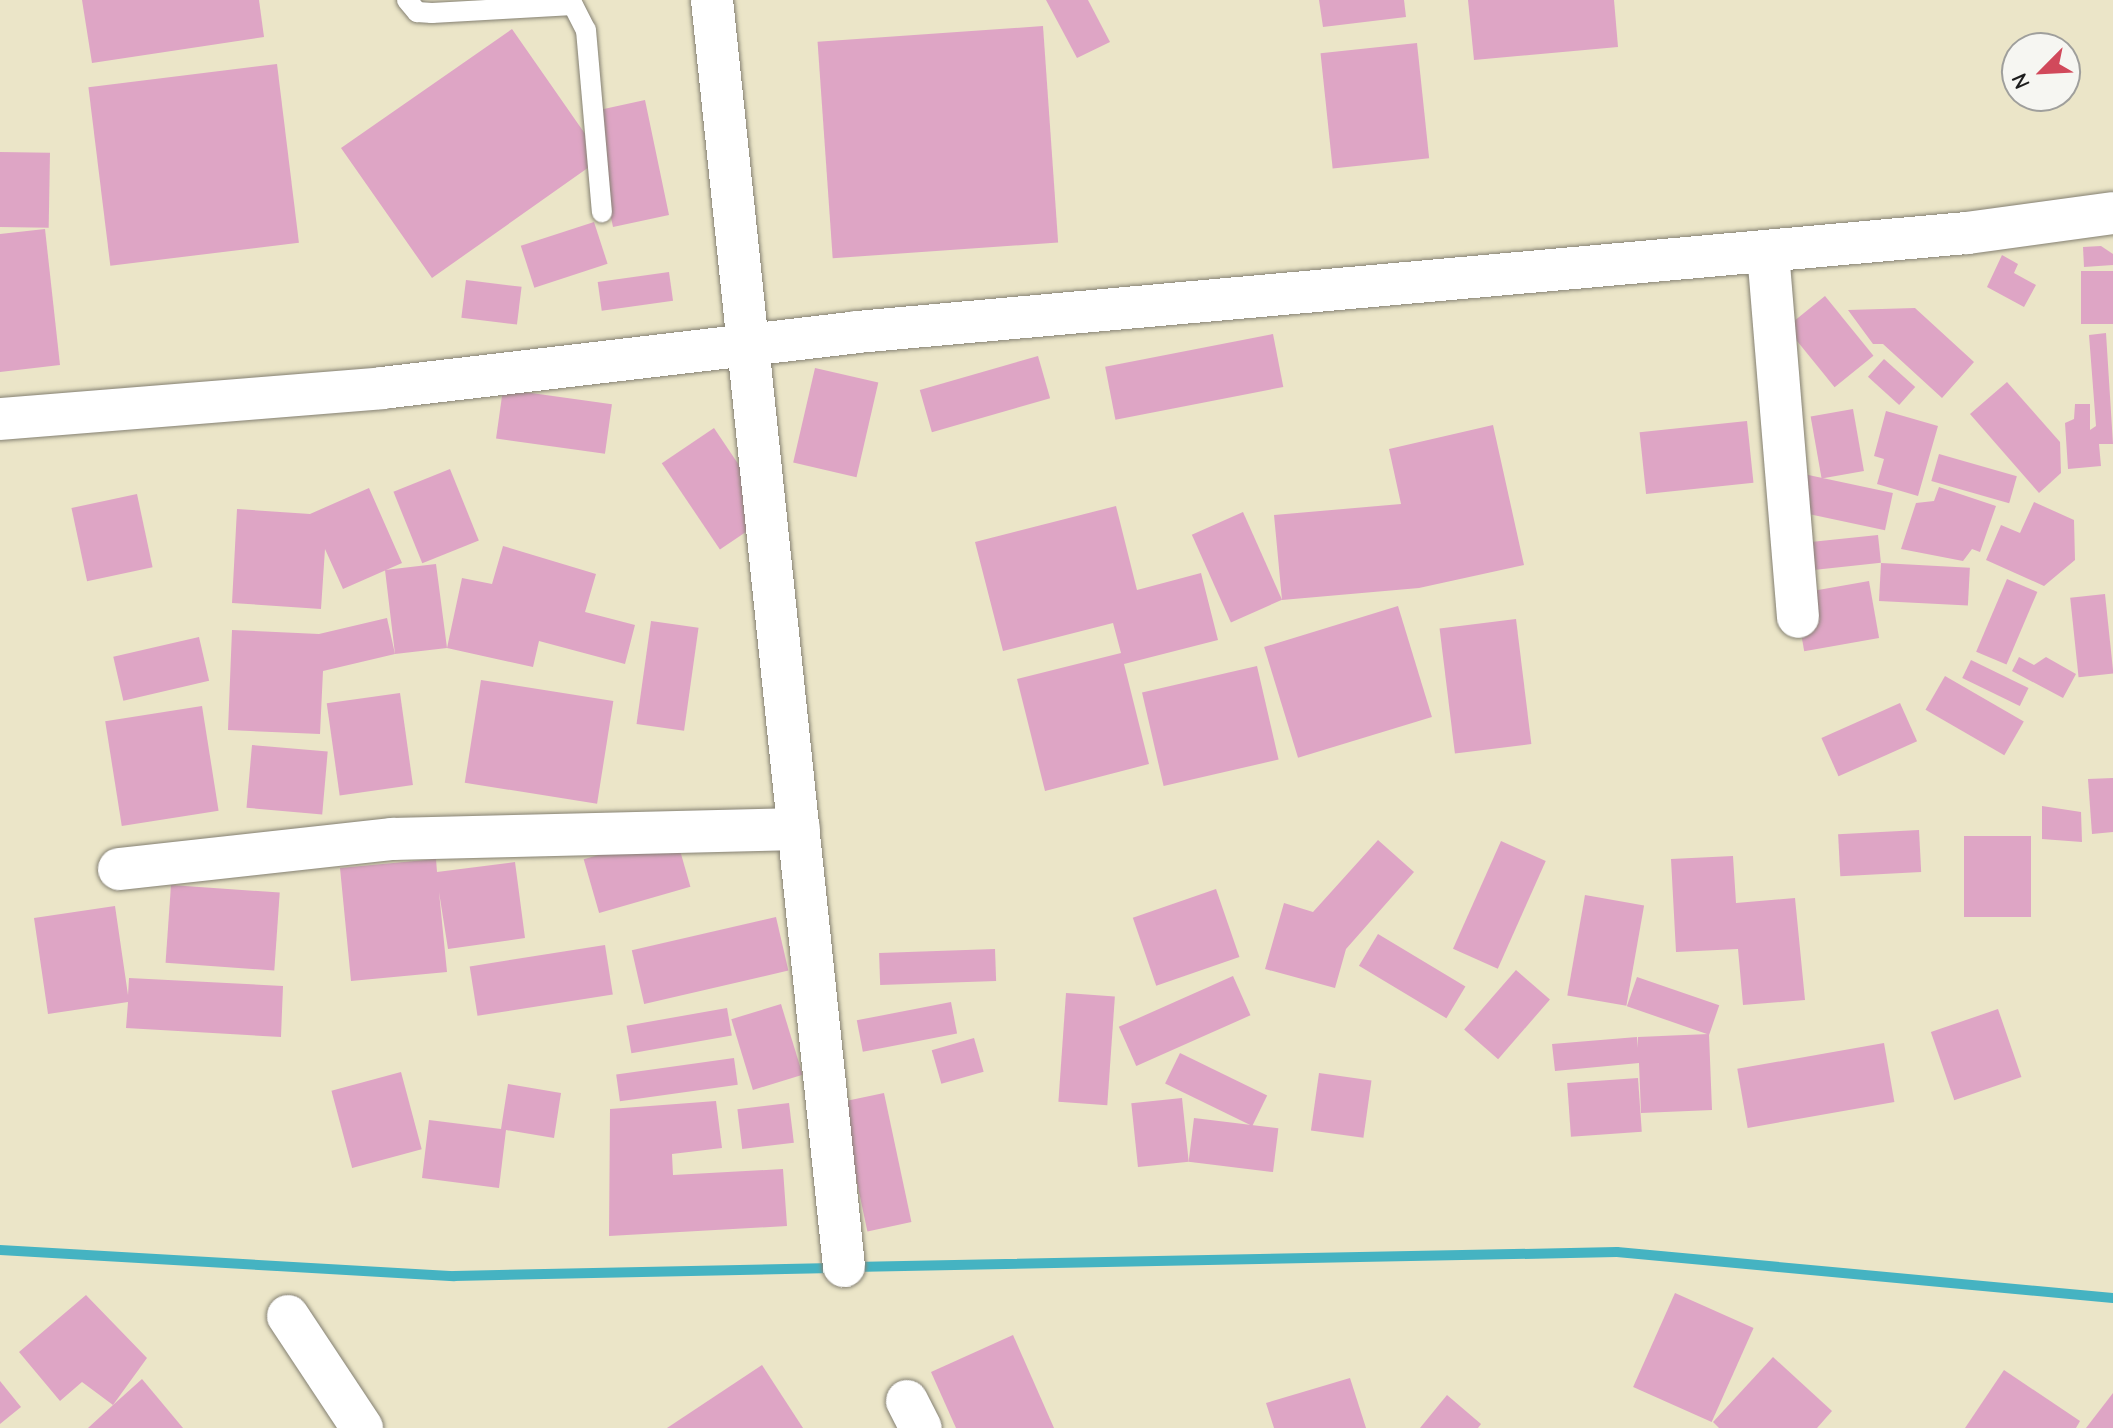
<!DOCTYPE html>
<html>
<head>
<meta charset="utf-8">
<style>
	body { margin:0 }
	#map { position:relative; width:2113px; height:1428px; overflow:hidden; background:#ebe5c8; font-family:"Comic Neue",sans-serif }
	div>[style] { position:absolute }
	.stream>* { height:10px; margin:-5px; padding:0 5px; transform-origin:5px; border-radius:5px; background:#45b3c2 }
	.building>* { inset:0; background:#dea5c5; transform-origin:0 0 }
	.roads { filter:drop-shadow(0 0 2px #848072) drop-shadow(0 0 2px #848072) }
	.service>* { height:20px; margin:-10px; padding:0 10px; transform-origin:10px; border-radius:10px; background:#fff }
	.minor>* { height:42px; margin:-21px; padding:0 21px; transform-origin:21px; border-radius:21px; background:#fff }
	span { translate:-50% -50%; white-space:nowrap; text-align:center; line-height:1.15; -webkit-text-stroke:7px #f6f6f2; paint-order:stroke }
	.north { position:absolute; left:2001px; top:32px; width:80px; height:80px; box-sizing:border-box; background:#f6f6f2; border:2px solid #9f9f9c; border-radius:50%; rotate:246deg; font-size:22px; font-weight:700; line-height:32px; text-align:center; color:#1c1c1c }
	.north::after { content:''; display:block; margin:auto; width:28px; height:36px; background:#d1495b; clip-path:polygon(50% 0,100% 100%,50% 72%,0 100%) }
</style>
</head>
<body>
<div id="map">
	<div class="stream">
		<div style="left:0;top:1250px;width:455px;rotate:3.3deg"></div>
		<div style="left:454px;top:1276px;width:379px;rotate:-1.2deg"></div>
		<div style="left:853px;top:1267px;width:764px;rotate:-1.12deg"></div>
		<div style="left:1617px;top:1252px;width:498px;rotate:5.3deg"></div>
	</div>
	<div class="building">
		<div style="clip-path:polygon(82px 0,259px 0,264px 37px,92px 63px)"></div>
		<div style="clip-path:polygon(1046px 0,1088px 0,1110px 42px,1077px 58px)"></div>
		<div style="clip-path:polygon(1319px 0,1404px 0,1406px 17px,1323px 27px)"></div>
		<div style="clip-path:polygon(1468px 0,1614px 0,1618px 47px,1474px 60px)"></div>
		<div style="left:1043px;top:26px;width:217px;height:226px;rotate:86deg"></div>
		<div style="clip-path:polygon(512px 29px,597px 151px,590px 112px,645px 100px,669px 215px,613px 227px,599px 160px,432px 278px,341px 148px)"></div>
		<div style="left:1417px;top:43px;width:116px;height:97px;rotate:84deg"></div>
		<div style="left:277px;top:64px;width:180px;height:190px;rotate:83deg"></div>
		<div style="left:0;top:152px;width:50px;height:75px;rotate:1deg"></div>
		<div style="left:594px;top:222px;width:44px;height:77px;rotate:72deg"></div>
		<div style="clip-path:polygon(45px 229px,60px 365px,0 372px,0 234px)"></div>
		<div style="clip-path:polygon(2101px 246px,2113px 254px,2113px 265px,2084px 267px,2083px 247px)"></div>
		<div style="clip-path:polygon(2002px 255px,2018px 264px,2014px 273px,2036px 285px,2024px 307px,1987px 287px)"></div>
		<div style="left:2113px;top:271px;width:53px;height:32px;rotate:90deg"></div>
		<div style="left:669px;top:272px;width:29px;height:72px;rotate:82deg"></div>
		<div style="left:466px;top:280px;width:56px;height:38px;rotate:7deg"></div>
		<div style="left:1825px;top:296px;width:77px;height:50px;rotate:51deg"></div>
		<div style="clip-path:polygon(1915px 308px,1974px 362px,1942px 398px,1883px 344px,1873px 344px,1848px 310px)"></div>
		<div style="clip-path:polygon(2106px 333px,2113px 444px,2099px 444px,2101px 466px,2068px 469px,2065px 423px,2074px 419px,2075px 404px,2090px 404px,2090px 430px,2096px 426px,2089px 335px)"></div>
		<div style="left:1273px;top:334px;width:54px;height:171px;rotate:79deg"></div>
		<div style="left:1038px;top:356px;width:44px;height:123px;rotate:74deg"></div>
		<div style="left:1884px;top:359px;width:42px;height:24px;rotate:42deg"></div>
		<div style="left:815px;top:368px;width:65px;height:97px;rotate:13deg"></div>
		<div style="clip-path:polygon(2007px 382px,2060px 442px,2061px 473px,2039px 493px,1970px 414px)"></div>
		<div style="left:503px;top:389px;width:110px;height:50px;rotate:8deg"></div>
		<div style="left:1853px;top:409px;width:63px;height:43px;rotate:80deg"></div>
		<div style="clip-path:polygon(1886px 411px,1938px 426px,1918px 496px,1877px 484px,1884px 459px,1874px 456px)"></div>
		<div style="left:1747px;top:421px;width:62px;height:108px;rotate:84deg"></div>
		<div style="clip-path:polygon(1493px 425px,1524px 565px,1419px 588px,1282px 600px,1274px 515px,1401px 504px,1389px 449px)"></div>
		<div style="left:714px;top:428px;width:104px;height:63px;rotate:56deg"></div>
		<div style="left:1939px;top:454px;width:81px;height:28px;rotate:16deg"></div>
		<div style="left:450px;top:469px;width:77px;height:61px;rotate:68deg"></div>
		<div style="left:1799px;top:473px;width:96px;height:38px;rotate:12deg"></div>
		<div style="clip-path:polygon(1939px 487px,1996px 506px,1980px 552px,1972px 549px,1963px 561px,1901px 549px,1916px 503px,1934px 501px)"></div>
		<div style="clip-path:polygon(369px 488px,402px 563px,343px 589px,325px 549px,321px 609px,232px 603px,237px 509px,310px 514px)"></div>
		<div style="left:137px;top:494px;width:75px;height:67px;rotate:78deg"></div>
		<div style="clip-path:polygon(2034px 502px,2074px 520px,2075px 560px,2044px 586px,1986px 560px,2001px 525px,2020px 533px)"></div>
		<div style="clip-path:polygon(1116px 506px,1137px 590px,1201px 573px,1218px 640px,1124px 664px,1149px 764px,1045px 791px,1017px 679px,1121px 653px,1113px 623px,1003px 651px,975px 542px)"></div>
		<div style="left:1243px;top:512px;width:96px;height:56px;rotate:66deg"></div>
		<div style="left:1878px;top:535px;width:28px;height:70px;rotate:84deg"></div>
		<div style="clip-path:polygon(503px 546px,596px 574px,585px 612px,635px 625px,625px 664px,539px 641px,533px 667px,447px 648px,395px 654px,385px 570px,436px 564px,447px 648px,462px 578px,492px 584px)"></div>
		<div style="left:1881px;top:563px;width:89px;height:38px;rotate:3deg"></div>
		<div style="left:2007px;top:579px;width:33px;height:79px;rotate:23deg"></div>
		<div style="left:1869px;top:581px;width:58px;height:76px;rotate:80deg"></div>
		<div style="left:2105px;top:594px;width:80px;height:35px;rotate:84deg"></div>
		<div style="left:1398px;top:606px;width:116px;height:140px;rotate:73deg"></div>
		<div style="clip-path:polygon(387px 618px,395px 654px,323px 671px,320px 734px,228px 730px,232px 630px,319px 634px)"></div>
		<div style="left:1516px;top:619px;width:126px;height:77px;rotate:83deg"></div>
		<div style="left:651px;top:621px;width:48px;height:104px;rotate:8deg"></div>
		<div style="left:199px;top:637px;width:45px;height:88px;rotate:77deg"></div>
		<div style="clip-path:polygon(2019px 657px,2034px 665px,2046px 657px,2076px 674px,2063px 698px,2012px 671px)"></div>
		<div style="left:1971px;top:660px;width:64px;height:20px;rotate:26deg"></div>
		<div style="left:1257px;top:666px;width:96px;height:118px;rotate:77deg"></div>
		<div style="left:1945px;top:676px;width:91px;height:39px;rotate:30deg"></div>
		<div style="left:481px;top:680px;width:134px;height:104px;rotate:9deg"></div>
		<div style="left:400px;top:693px;width:93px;height:74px;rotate:82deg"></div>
		<div style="left:1900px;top:703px;width:42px;height:86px;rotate:66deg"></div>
		<div style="left:202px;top:706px;width:106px;height:98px;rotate:81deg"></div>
		<div style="left:252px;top:745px;width:76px;height:63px;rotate:5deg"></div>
		<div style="clip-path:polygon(2113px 778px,2113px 832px,2092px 834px,2088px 779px)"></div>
		<div style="clip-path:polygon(2042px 806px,2081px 812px,2082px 842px,2042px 839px)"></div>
		<div style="left:1919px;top:830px;width:42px;height:81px;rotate:87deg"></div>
		<div style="left:675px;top:833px;width:56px;height:95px;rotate:74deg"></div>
		<div style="left:1964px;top:836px;width:67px;height:81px"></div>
		<div style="clip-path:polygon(1378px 840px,1414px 872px,1346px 949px,1335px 988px,1265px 969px,1284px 903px,1313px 912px)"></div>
		<div style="left:1501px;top:841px;width:49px;height:118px;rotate:24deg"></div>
		<div style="clip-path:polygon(1733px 856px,1736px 903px,1795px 898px,1805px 1000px,1743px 1005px,1738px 949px,1676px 952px,1671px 859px)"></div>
		<div style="clip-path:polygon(436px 859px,437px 872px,515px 862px,525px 938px,448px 949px,439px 892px,447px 972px,351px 981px,340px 868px)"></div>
		<div style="left:171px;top:885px;width:109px;height:78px;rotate:4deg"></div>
		<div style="left:1216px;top:889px;width:72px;height:88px;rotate:71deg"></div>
		<div style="left:1585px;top:895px;width:60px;height:102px;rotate:10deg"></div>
		<div style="clip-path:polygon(115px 906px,128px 995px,129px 978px,283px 986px,281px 1037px,126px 1028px,128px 1002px,48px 1014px,34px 918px)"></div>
		<div style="left:776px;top:917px;width:55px;height:148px;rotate:77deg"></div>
		<div style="left:1378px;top:934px;width:102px;height:37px;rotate:31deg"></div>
		<div style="left:605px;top:945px;width:50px;height:137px;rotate:81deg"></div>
		<div style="left:995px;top:949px;width:32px;height:116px;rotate:88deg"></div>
		<div style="left:1516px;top:970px;width:45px;height:79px;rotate:41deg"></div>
		<div style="left:1233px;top:976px;width:43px;height:125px;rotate:66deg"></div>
		<div style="left:1637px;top:977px;width:87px;height:31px;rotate:19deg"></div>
		<div style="left:1066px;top:993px;width:49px;height:109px;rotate:4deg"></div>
		<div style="left:951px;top:1002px;width:32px;height:96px;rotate:79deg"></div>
		<div style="left:781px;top:1004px;width:74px;height:52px;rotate:73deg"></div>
		<div style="left:727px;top:1008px;width:28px;height:102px;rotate:80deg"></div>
		<div style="left:1998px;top:1009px;width:72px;height:71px;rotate:71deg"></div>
		<div style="clip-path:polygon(1709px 1034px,1712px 1110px,1641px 1113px,1639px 1063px,1555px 1071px,1552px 1044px,1637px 1037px,1638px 1048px,1638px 1037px)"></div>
		<div style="left:974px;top:1038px;width:35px;height:44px;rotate:74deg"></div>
		<div style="left:1884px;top:1043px;width:60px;height:149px;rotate:80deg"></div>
		<div style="left:1180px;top:1053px;width:97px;height:34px;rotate:26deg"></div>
		<div style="left:734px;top:1058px;width:27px;height:119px;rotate:82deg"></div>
		<div style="left:401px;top:1072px;width:80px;height:72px;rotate:75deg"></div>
		<div style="left:1319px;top:1073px;width:53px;height:58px;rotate:8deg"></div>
		<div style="left:1638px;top:1078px;width:54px;height:71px;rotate:86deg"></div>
		<div style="clip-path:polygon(508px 1084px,561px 1093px,554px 1138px,506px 1130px,499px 1188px,422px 1178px,429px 1120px,501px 1129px)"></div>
		<div style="left:884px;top:1093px;width:132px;height:45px;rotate:78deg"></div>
		<div style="left:1182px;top:1098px;width:64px;height:51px;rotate:84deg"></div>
		<div style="clip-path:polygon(716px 1101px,722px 1148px,672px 1154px,673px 1175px,783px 1169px,787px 1226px,609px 1236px,610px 1109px)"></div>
		<div style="left:789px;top:1103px;width:40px;height:52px;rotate:83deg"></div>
		<div style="left:1194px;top:1118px;width:85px;height:44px;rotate:7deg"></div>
		<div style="left:1675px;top:1293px;width:86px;height:103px;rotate:24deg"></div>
		<div style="clip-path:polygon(86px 1295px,147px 1358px,113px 1405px,82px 1382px,60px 1401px,19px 1352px)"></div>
		<div style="clip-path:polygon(1013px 1335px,1054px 1428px,956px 1428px,931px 1372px)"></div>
		<div style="clip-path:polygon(1773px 1357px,1832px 1411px,1817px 1428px,1719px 1428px,1713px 1422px)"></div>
		<div style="clip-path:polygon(762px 1365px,803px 1428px,667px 1428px)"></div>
		<div style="clip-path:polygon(2004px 1370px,2080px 1421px,2076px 1428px,1965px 1428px)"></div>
		<div style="clip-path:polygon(1350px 1378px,1366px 1428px,1274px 1428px,1266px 1403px)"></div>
		<div style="clip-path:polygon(142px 1379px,183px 1428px,88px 1428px,113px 1405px)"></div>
		<div style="clip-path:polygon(0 1381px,21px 1407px,0 1424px)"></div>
		<div style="clip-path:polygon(2113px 1393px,2113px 1428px,2086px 1428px)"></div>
		<div style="clip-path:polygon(1447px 1395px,1481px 1424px,1478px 1428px,1420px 1428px)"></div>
	</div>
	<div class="roads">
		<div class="service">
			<div style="left:407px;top:0;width:16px;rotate:50deg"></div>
			<div style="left:417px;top:12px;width:15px;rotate:4deg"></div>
			<div style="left:432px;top:13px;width:141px;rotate:-3.2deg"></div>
			<div style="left:573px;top:5px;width:28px;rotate:63deg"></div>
			<div style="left:586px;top:30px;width:183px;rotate:85deg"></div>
		</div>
		<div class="minor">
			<div style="left:712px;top:0;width:1273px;rotate:84.05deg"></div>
			<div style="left:1768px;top:252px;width:366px;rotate:85.3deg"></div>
			<div style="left:0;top:419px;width:383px;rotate:-4.6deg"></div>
			<div style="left:382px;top:388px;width:478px;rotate:-6.7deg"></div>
			<div style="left:857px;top:332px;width:1114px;rotate:-5.1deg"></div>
			<div style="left:1967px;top:233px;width:147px;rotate:-7.8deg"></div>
			<div style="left:119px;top:869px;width:275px;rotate:-6.3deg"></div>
			<div style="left:392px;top:839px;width:407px;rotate:-1.4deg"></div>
			<div style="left:288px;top:1316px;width:134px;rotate:56.5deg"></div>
			<div style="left:907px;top:1401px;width:30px;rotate:63deg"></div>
		</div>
	</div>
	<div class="north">N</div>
</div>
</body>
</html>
